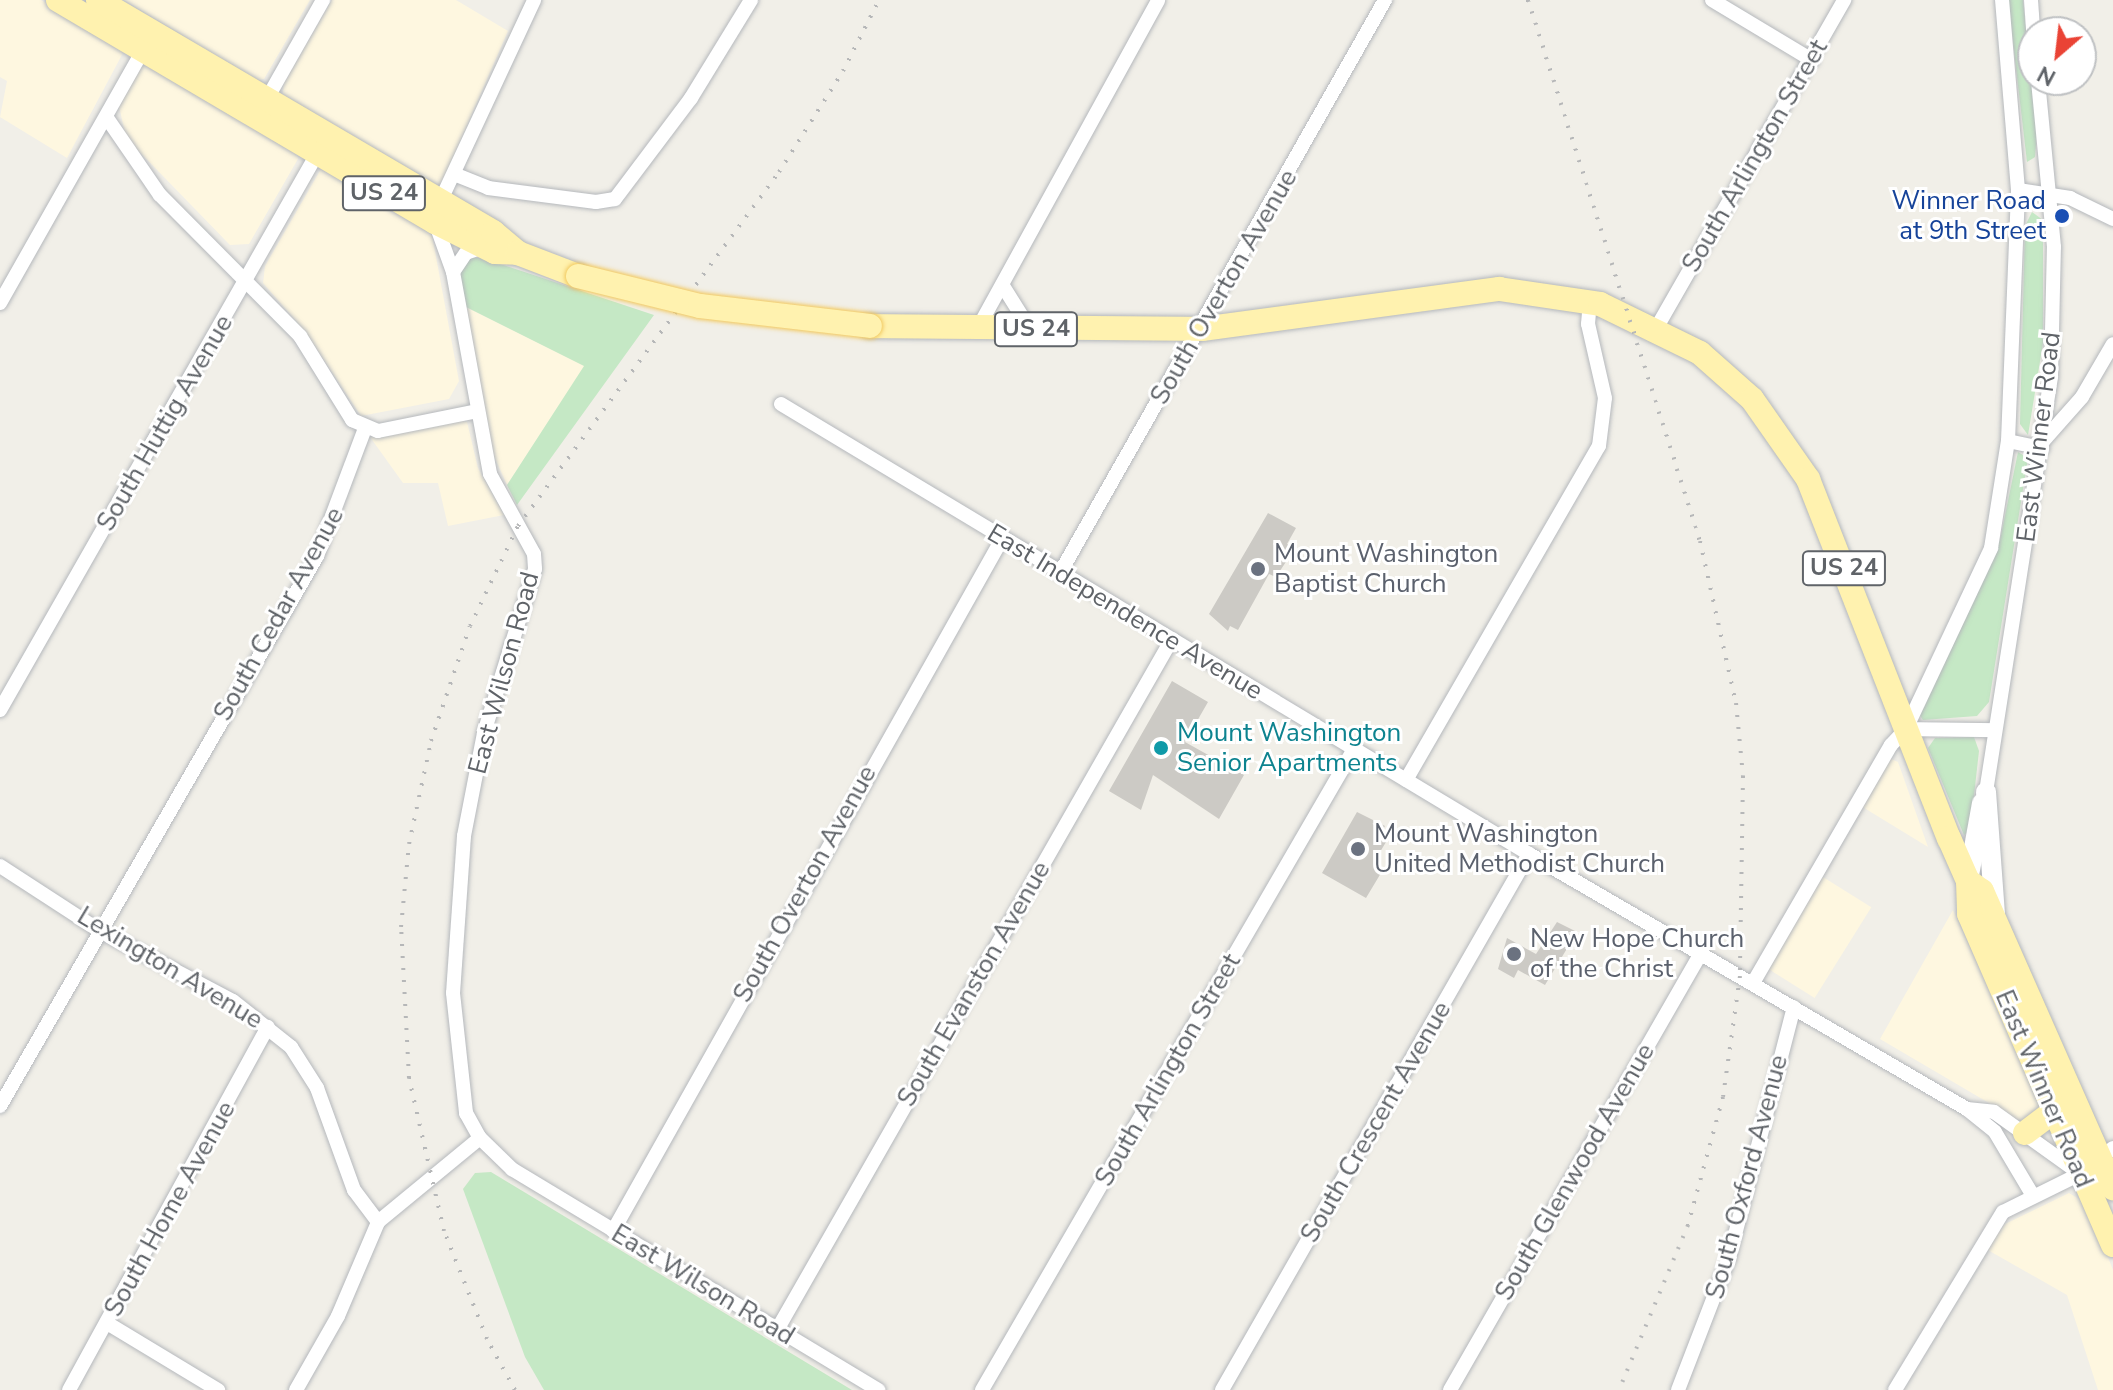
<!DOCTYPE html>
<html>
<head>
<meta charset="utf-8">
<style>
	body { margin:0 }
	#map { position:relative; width:2113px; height:1390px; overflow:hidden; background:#f1efe8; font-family:"Nunito Sans",sans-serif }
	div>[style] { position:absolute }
	.commercial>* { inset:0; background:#fef7e0; transform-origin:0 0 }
	.green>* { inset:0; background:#c5e8c5 }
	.building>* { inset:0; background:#cccac5 }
	.roads { filter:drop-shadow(0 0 2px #b5b8bc) drop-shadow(0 0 2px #b5b8bc) }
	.street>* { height:14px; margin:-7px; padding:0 7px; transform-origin:7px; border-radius:7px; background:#fff }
	.secondary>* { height:20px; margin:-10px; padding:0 10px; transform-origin:10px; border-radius:10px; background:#fff }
	.primary>* { height:24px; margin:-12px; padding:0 12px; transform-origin:12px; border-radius:12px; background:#fff2af }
	.rail>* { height:4px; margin-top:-2px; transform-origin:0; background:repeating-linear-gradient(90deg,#b6b7b8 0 2px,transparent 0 12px) }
	.bridges { filter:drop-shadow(0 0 2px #f2c960) drop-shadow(0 0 2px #f2c960) }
	.primary-bridge>* { height:24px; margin:-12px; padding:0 12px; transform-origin:12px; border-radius:12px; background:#fff2af }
	.dots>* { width:22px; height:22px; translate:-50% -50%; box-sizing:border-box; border:4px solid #fff; border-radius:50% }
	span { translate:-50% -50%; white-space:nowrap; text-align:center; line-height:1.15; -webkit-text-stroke:6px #fff; paint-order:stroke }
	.shield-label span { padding:2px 6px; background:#fff; border:2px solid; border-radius:6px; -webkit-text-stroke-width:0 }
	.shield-label { font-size:24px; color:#5f6368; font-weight:700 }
	.street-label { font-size:26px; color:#5f6368 }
	.transit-label { font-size:26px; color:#164399 }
	.right { translate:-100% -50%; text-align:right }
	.worship-label { font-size:26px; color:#5b616d }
	.left { translate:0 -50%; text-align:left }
	.culture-label { font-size:26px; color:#0d838f }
	.north { position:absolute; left:2017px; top:16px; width:80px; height:80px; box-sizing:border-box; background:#fff; border:2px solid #bfc1c3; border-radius:50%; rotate:208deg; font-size:22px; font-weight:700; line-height:32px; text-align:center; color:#5f6368 }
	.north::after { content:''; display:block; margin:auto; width:28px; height:36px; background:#ea4335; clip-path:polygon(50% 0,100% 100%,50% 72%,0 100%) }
</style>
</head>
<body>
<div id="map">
	<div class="commercial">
		<div style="clip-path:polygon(0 0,41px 0,124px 51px,67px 158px,0 117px,7px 81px,0 77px)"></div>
		<div style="clip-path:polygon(124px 0,310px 0,264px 79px,257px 80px)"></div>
		<div style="clip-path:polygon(332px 0,456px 0,508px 31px,440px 187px,431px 188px,282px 100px,284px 83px)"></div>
		<div style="clip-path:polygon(150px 64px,295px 147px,298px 159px,249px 244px,230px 245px,126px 138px,119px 106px,142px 66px)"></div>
		<div style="clip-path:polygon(321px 169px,420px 222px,432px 235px,459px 381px,449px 399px,361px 416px,304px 330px,263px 283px,265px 266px)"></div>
		<div style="clip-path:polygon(464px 306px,585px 366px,507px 485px,494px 456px)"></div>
		<div style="clip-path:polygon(459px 420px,467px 422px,478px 468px,504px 515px,448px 526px,438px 483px,403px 483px,370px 437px)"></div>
		<div style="clip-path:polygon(1891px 759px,1898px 762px,1928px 847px,1861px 806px)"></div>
		<div style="left:1823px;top:877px;width:57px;height:107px;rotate:32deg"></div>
		<div style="clip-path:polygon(1953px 910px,2039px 1101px,2041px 1109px,2023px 1123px,1880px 1039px)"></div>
		<div style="clip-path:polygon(2069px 1193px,2087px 1204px,2113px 1270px,2113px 1390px,2098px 1390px,2067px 1295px,1986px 1249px,2005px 1224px)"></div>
	</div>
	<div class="green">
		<div style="clip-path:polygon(2008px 0,2023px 0,2037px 134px,2035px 157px,2027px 162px)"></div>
		<div style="clip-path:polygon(2032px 212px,2043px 220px,2043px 343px,2028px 435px,2020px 424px,2025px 226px)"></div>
		<div style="clip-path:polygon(468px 258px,482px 258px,654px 315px,517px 505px,507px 485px,584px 366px,464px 306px,459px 267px)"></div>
		<div style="clip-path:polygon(2018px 452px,2028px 458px,1989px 702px,1977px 716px,1923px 720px,1919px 714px,2000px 540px)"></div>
		<div style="clip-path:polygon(1974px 737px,1979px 751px,1970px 831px,1964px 835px,1928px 748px,1935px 738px)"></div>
		<div style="clip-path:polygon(491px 1172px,852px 1390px,544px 1390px,525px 1357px,463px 1189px,475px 1173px)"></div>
	</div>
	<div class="building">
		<div style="clip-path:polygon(1268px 513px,1296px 528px,1287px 544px,1295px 548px,1276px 577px,1269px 574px,1238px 630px,1230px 626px,1228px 631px,1209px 614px)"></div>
		<div style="clip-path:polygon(1172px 681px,1208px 702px,1185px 742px,1244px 775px,1219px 819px,1153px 775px,1141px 810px,1109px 791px)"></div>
		<div style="clip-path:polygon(1357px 812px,1385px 826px,1381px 833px,1389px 837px,1374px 862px,1384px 868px,1366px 898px,1322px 873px)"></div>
		<div style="clip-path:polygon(1557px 922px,1577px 932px,1545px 985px,1518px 970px,1514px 978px,1498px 969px,1507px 938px,1536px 954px)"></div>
	</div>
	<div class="roads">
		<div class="street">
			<div style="left:1712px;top:0;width:117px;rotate:31deg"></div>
			<div style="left:2031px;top:0;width:32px;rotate:86deg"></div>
			<div style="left:264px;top:104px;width:120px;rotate:-60.4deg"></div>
			<div style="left:107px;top:118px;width:93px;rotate:55.5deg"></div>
			<div style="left:160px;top:195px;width:199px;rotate:45.2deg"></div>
			<div style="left:300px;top:336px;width:99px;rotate:58.2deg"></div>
			<div style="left:352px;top:420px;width:28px;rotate:23deg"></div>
			<div style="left:378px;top:431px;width:101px;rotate:-11.4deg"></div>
			<div style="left:454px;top:174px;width:37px;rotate:22deg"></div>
			<div style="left:488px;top:188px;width:109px;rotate:7.4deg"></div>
			<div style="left:596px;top:202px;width:19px;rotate:-9deg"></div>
			<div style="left:615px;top:199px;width:126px;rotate:-53deg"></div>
			<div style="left:691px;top:98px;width:115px;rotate:-58.5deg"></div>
			<div style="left:2018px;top:190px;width:53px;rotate:8.7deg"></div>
			<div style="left:2070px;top:198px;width:48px;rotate:26deg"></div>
			<div style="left:440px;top:202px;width:223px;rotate:-65deg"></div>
			<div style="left:435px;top:222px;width:53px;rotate:70.2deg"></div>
			<div style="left:453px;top:272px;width:205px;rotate:79.6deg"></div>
			<div style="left:490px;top:474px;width:91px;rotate:61.2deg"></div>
			<div style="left:534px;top:554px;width:15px;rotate:86deg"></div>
			<div style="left:535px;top:569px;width:172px;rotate:107.3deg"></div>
			<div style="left:484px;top:733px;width:105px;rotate:101deg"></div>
			<div style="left:464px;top:836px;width:157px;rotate:94deg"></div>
			<div style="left:453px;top:993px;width:121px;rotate:83.8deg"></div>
			<div style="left:466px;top:1113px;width:29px;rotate:61deg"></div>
			<div style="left:480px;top:1138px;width:45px;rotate:44.1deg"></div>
			<div style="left:512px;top:1169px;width:428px;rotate:31.1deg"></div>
			<div style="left:453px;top:272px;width:23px;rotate:-56deg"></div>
			<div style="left:466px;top:253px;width:18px;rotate:-19deg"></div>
			<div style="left:1003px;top:286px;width:51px;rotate:57.9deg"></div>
			<div style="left:0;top:303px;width:294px;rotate:-60.5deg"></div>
			<div style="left:1657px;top:327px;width:377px;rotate:-60.2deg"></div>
			<div style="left:978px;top:328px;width:374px;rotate:-61.2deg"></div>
			<div style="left:781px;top:404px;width:873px;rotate:31.03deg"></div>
			<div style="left:1529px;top:854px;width:507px;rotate:30.21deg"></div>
			<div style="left:1967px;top:1109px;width:36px;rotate:39deg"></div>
			<div style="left:1995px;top:1132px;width:72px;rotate:59.2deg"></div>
			<div style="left:2044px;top:440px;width:57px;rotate:-48.5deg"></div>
			<div style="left:2082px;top:397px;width:61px;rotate:-59.7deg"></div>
			<div style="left:2008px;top:441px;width:35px;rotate:12deg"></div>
			<div style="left:1060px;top:573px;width:659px;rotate:-60.44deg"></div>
			<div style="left:0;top:710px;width:648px;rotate:-60.31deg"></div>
			<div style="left:1906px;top:729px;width:200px;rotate:-64.8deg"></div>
			<div style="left:1991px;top:548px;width:108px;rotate:-81deg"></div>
			<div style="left:2008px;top:441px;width:251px;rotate:-87.7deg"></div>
			<div style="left:2018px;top:190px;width:191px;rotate:-94.8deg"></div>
			<div style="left:1406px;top:780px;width:386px;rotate:-60deg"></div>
			<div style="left:1599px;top:446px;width:48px;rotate:-82.9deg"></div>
			<div style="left:1605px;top:398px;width:76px;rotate:-102.9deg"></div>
			<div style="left:1588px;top:324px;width:23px;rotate:-85deg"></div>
			<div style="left:1986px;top:792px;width:421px;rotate:-81.1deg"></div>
			<div style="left:2051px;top:376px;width:129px;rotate:-88.7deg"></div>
			<div style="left:2054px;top:247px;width:168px;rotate:-95.5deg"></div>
			<div style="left:0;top:866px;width:119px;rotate:33deg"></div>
			<div style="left:100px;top:931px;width:150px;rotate:27.8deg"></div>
			<div style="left:233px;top:1001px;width:74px;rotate:38.4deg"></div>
			<div style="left:291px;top:1047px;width:49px;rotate:57.6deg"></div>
			<div style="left:317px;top:1088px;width:109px;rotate:70.1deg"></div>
			<div style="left:354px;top:1190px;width:40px;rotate:53deg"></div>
			<div style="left:1753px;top:983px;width:275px;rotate:-59.9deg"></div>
			<div style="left:1891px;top:745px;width:22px;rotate:-47deg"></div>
			<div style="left:1906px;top:729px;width:87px;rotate:0.7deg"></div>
			<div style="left:0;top:1106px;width:635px;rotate:-60.04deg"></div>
			<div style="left:317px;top:556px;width:137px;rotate:-69.4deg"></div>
			<div style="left:1967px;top:1109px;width:27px;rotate:6deg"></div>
			<div style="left:1994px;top:1112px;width:100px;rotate:35.6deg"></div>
			<div style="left:613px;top:1231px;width:794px;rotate:-60.66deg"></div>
			<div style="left:107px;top:1323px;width:130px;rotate:31.1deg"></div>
			<div style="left:777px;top:1330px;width:796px;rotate:-60.25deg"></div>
			<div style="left:69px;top:1390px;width:414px;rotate:-61.3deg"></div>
			<div style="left:296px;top:1390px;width:85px;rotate:-60.4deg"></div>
			<div style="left:338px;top:1316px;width:102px;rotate:-66.9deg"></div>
			<div style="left:378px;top:1222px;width:132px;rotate:-39.5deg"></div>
			<div style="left:982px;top:1390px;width:741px;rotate:-59.87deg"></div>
			<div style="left:1222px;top:1390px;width:618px;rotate:-60.2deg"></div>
			<div style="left:1450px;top:1390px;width:504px;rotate:-60.13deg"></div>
			<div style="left:1678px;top:1390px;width:142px;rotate:-68.9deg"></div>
			<div style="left:1729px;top:1258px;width:259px;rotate:-75.5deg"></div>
			<div style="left:1895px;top:1390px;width:208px;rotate:-58.8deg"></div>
			<div style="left:2003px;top:1212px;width:86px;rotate:-26.3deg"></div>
			<div style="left:2080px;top:1174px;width:42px;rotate:-38.2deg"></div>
		</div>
		<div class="secondary">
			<div style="left:1986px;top:792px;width:124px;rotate:85.8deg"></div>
			<div style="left:1968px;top:881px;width:79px;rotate:-79.8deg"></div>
		</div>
		<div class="primary">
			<div style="left:58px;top:0;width:438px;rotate:30.5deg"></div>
			<div style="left:435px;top:222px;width:67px;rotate:26.6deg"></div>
			<div style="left:495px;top:252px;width:23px;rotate:2deg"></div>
			<div style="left:98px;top:0;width:458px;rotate:30.4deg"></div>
			<div style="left:493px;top:232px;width:33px;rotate:40deg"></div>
			<div style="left:518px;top:253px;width:64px;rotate:21deg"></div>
			<div style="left:870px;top:326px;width:332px;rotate:0.5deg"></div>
			<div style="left:1202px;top:329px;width:300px;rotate:-7.7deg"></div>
			<div style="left:1499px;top:289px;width:102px;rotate:8.4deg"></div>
			<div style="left:1600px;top:304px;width:111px;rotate:26.1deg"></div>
			<div style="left:1700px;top:353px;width:69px;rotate:41.5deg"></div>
			<div style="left:1752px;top:399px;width:98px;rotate:55deg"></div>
			<div style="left:1808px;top:479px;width:386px;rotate:68.6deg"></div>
			<div style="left:1949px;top:838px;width:47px;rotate:66.2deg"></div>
			<div style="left:1968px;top:881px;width:17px;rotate:36deg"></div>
			<div style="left:1982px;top:891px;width:325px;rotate:66.2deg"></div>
			<div style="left:1968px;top:881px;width:33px;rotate:88deg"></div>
			<div style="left:1969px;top:914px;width:361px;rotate:66.5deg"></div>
			<div style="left:2025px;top:1133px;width:35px;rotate:-37deg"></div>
		</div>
	</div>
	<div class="rail">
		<div style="left:1528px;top:0;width:568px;rotate:72.36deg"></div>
		<div style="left:1700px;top:541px;width:166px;rotate:77.5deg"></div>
		<div style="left:1736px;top:703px;width:73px;rotate:84.5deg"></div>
		<div style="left:1743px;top:776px;width:200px;rotate:90.9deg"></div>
		<div style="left:1740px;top:976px;width:122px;rotate:98deg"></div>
		<div style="left:1723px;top:1097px;width:133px;rotate:105.3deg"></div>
		<div style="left:1688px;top:1225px;width:179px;rotate:112.7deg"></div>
		<div style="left:515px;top:1390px;width:58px;rotate:-118.8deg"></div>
		<div style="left:487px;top:1339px;width:116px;rotate:-111.7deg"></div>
		<div style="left:444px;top:1231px;width:157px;rotate:-102.9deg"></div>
		<div style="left:409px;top:1078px;width:151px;rotate:-93deg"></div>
		<div style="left:401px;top:927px;width:83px;rotate:-84.5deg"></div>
		<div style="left:409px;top:844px;width:105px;rotate:-77.9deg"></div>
		<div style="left:431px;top:741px;width:121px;rotate:-71.3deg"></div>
		<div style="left:470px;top:626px;width:111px;rotate:-64.4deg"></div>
		<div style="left:518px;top:526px;width:440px;rotate:-53.6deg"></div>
		<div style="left:779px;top:172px;width:120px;rotate:-57.6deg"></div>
		<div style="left:843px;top:71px;width:80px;rotate:-63.1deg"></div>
	</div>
	<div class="bridges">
		<div class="primary-bridge">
			<div style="left:578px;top:276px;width:126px;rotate:13.8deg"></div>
			<div style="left:700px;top:306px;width:171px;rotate:6.7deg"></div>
		</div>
	</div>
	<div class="dots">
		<div style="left:2062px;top:216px;background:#1a4fb4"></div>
		<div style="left:1258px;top:569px;background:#6b7280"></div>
		<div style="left:1161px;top:748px;background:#0f9aa8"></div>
		<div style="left:1358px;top:849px;background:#6b7280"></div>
		<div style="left:1514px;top:954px;background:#6b7280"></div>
	</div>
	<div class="shield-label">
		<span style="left:384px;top:193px">US 24</span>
		<span style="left:1036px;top:329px">US 24</span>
		<span style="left:1844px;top:568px">US 24</span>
	</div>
	<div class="street-label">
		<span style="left:1755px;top:156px;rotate:-60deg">South Arlington Street</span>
		<span style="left:1224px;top:287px;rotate:-60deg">South Overton Avenue</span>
		<span style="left:165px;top:423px;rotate:-60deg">South Huttig Avenue</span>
		<span style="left:2039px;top:437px;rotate:-83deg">East Winner Road</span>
		<span style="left:1125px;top:612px;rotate:31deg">East Independence Avenue</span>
		<span style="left:279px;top:614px;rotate:-61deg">South Cedar Avenue</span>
		<span style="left:504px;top:673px;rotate:-75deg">East Wilson Road</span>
		<span style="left:805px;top:884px;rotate:-61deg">South Overton Avenue</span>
		<span style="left:170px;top:968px;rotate:31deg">Lexington Avenue</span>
		<span style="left:974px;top:984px;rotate:-60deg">South Evanston Avenue</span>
		<span style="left:1168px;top:1070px;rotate:-60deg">South Arlington Street</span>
		<span style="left:2044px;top:1089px;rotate:67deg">East Winner Road</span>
		<span style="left:1376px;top:1122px;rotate:-60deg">South Crescent Avenue</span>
		<span style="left:1575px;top:1172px;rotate:-60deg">South Glenwood Avenue</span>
		<span style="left:1747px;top:1177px;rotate:-75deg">South Oxford Avenue</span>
		<span style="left:170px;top:1209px;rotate:-61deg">South Home Avenue</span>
		<span style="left:703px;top:1285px;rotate:31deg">East Wilson Road</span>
	</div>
	<div class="transit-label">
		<span class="right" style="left:2046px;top:216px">Winner Road<br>at 9th Street</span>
	</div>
	<div class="worship-label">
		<span class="left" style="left:1274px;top:569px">Mount Washington<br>Baptist Church</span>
		<span class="left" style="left:1374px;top:849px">Mount Washington<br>United Methodist Church</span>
		<span class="left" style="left:1530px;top:954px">New Hope Church<br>of the Christ</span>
	</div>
	<div class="culture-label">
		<span class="left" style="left:1177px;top:748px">Mount Washington<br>Senior Apartments</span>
	</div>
	<div class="north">N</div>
</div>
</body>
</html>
